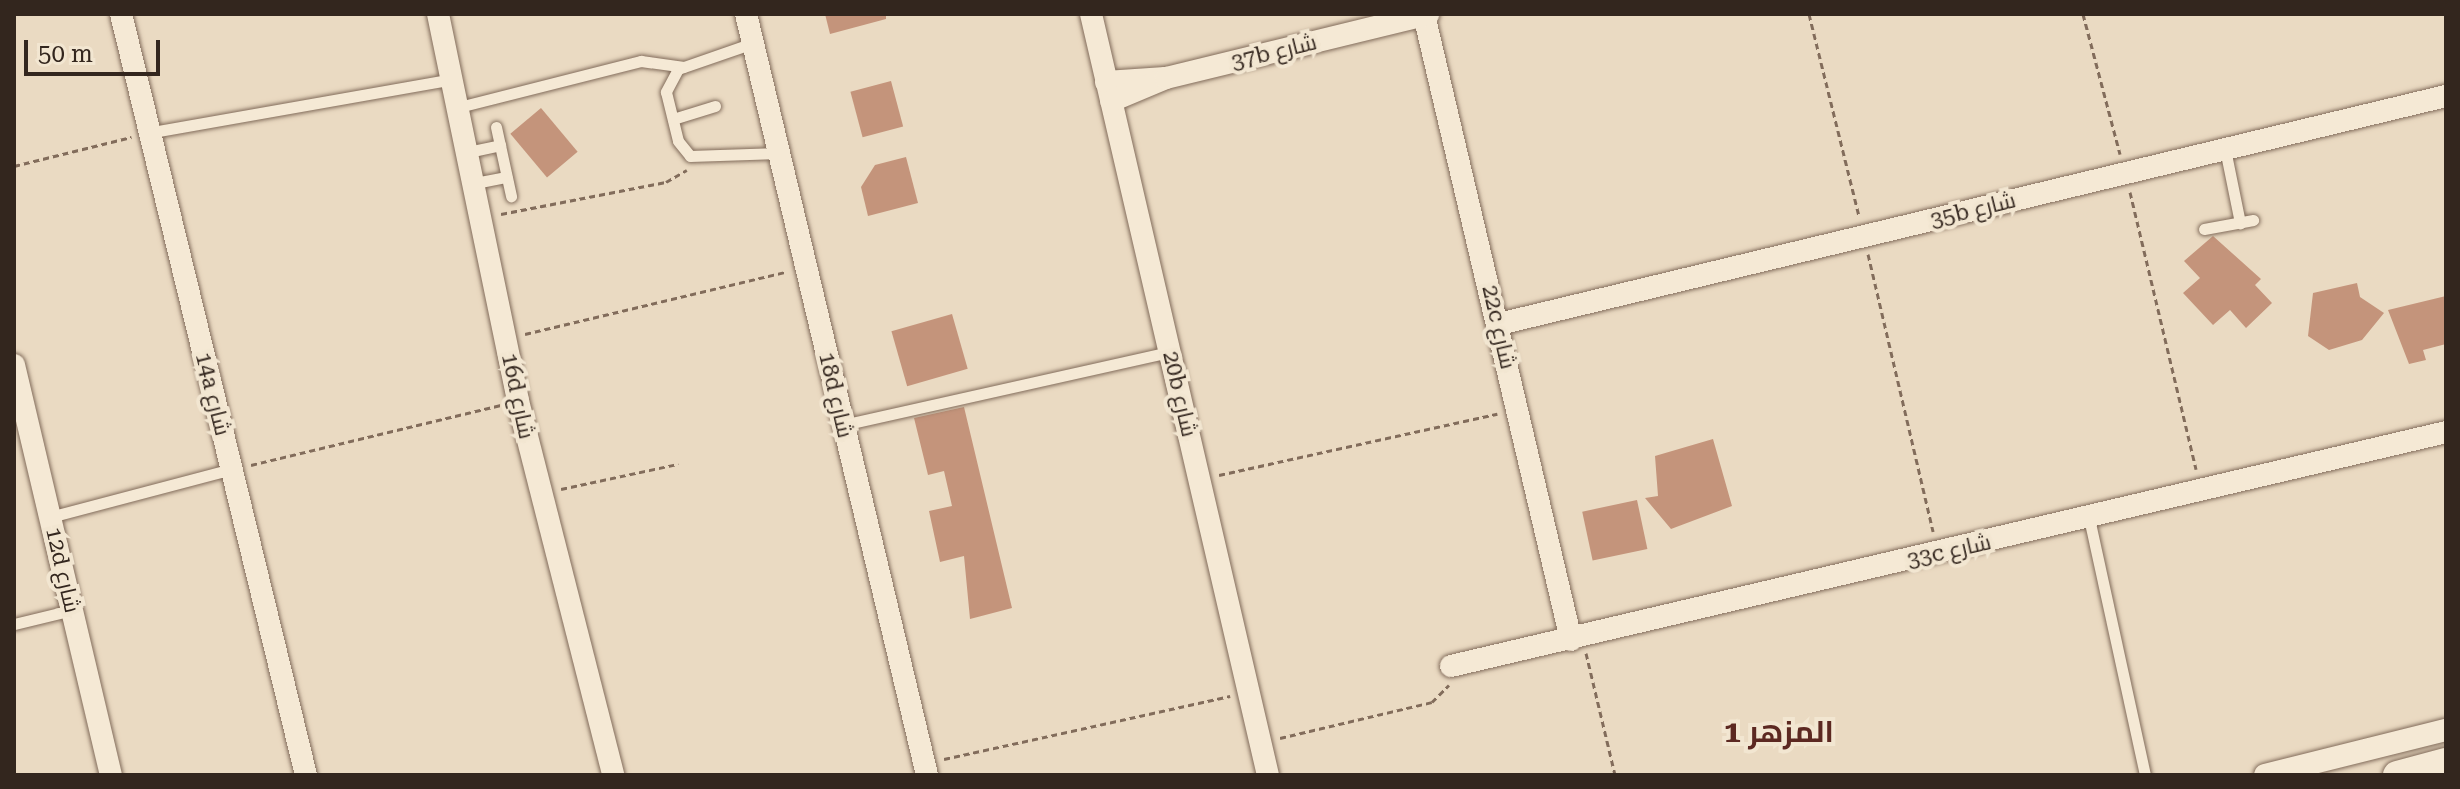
<!DOCTYPE html>
<html>
<head>
<meta charset="utf-8">
<style>
	body { margin:0 }
	#map { position:relative; width:2460px; height:789px; overflow:hidden; background:#eadac2; font-family:"Roboto Serif",Cairo,serif }
	div>[style] { position:absolute }
	.building>* { inset:0; background:#c4947b; transform-origin:0 0 }
	.path>* { height:3px; margin-top:-1.5px; transform-origin:0; background:repeating-linear-gradient(90deg,#826c5b 0 6px,transparent 0 10px) }
	.roads { filter:drop-shadow(0 0 2px #826c5b) drop-shadow(0 0 2px #826c5b) }
	.service>* { height:11px; margin:-5.5px; padding:0 5.5px; transform-origin:5.5px; border-radius:5.5px; background:#f5e9d5 }
	.minor>* { height:22px; margin:-11px; padding:0 11px; transform-origin:11px; border-radius:11px; background:#f5e9d5 }
	.tertiary>* { height:28px; margin:-14px; padding:0 14px; transform-origin:14px; border-radius:14px; background:#f5e9d5 }
	span { translate:-50% -50%; white-space:nowrap; text-align:center; line-height:1.15; -webkit-text-stroke:8px #f2e6d1; paint-order:stroke }
	.street-label { font-size:22px; color:#33261e }
	.district-label { font-size:30px; color:#5c2821; font-weight:700 }
	.frame { position:absolute; inset:0; border:16px solid #33261e; pointer-events:none }
	.scale { position:absolute; left:24px; top:40px; width:136px; height:36px; box-sizing:border-box; border:4px solid #33261e; border-top:0; padding-left:10px; font-size:24px; line-height:28px; white-space:nowrap; color:#33261e; -webkit-text-stroke:6px #f2e6d1; paint-order:stroke }
</style>
</head>
<body>
<div id="map">
	<div class="building">
		<div style="clip-path:polygon(825px 14px,886px 14px,886px 19px,830px 34px)"></div>
		<div style="left:891px;top:81px;width:47px;height:42px;rotate:75deg"></div>
		<div style="left:541px;top:108px;width:57px;height:40px;rotate:50deg"></div>
		<div style="clip-path:polygon(906px 157px,918px 203px,868px 216px,861px 187px,875px 165px)"></div>
		<div style="clip-path:polygon(2213px 236px,2261px 279px,2255px 285px,2272px 303px,2246px 328px,2230px 310px,2213px 325px,2183px 293px,2200px 278px,2184px 261px)"></div>
		<div style="clip-path:polygon(2357px 283px,2360px 297px,2384px 313px,2362px 340px,2329px 350px,2308px 336px,2313px 293px)"></div>
		<div style="clip-path:polygon(2446px 296px,2446px 344px,2423px 350px,2426px 360px,2409px 364px,2388px 310px)"></div>
		<div style="left:952px;top:314px;width:57px;height:63px;rotate:74deg"></div>
		<div style="clip-path:polygon(964px 407px,1012px 608px,970px 619px,964px 556px,940px 562px,929px 511px,952px 506px,944px 471px,928px 475px,914px 418px)"></div>
		<div style="clip-path:polygon(1713px 439px,1732px 506px,1671px 529px,1645px 498px,1658px 496px,1655px 456px)"></div>
		<div style="left:1637px;top:500px;width:50px;height:56px;rotate:78deg"></div>
	</div>
	<div class="path">
		<div style="left:1809px;top:14px;width:208px;rotate:76.1deg"></div>
		<div style="left:2083px;top:14px;width:145px;rotate:75.2deg"></div>
		<div style="left:14px;top:166px;width:121px;rotate:-13.9deg"></div>
		<div style="left:2130px;top:192px;width:285px;rotate:76.6deg"></div>
		<div style="left:501px;top:214px;width:168px;rotate:-11deg"></div>
		<div style="left:666px;top:182px;width:24px;rotate:-30deg"></div>
		<div style="left:1868px;top:254px;width:285px;rotate:76.8deg"></div>
		<div style="left:525px;top:334px;width:268px;rotate:-13.4deg"></div>
		<div style="left:251px;top:465px;width:257px;rotate:-13.5deg"></div>
		<div style="left:1219px;top:475px;width:285px;rotate:-12.4deg"></div>
		<div style="left:561px;top:489px;width:120px;rotate:-12.1deg"></div>
		<div style="left:1586px;top:653px;width:125px;rotate:76.6deg"></div>
		<div style="left:1280px;top:738px;width:156px;rotate:-13.3deg"></div>
		<div style="left:1432px;top:702px;width:24px;rotate:-45deg"></div>
		<div style="left:944px;top:759px;width:293px;rotate:-12.4deg"></div>
	</div>
	<div class="roads">
		<div class="service">
			<div style="left:753px;top:43px;width:79px;rotate:160.9deg"></div>
			<div style="left:678px;top:69px;width:26px;rotate:118deg"></div>
			<div style="left:666px;top:92px;width:50px;rotate:76.2deg"></div>
			<div style="left:678px;top:141px;width:19px;rotate:51deg"></div>
			<div style="left:690px;top:156px;width:89px;rotate:-1.9deg"></div>
			<div style="left:459px;top:107px;width:188px;rotate:-14.2deg"></div>
			<div style="left:641px;top:61px;width:43px;rotate:7.9deg"></div>
			<div style="left:673px;top:119px;width:44px;rotate:-17.2deg"></div>
			<div style="left:496px;top:127px;width:71px;rotate:77.7deg"></div>
			<div style="left:147px;top:133px;width:311px;rotate:-10deg"></div>
			<div style="left:2225px;top:149px;width:76px;rotate:78.5deg"></div>
			<div style="left:468px;top:152px;width:33px;rotate:-12deg"></div>
			<div style="left:475px;top:183px;width:32px;rotate:-11deg"></div>
			<div style="left:2204px;top:229px;width:50px;rotate:-10.4deg"></div>
			<div style="left:843px;top:425px;width:335px;rotate:-12.6deg"></div>
			<div style="left:50px;top:517px;width:188px;rotate:-14.8deg"></div>
			<div style="left:2089px;top:518px;width:263px;rotate:77.7deg"></div>
			<div style="left:14px;top:624px;width:60px;rotate:-13.6deg"></div>
		</div>
		<div class="minor">
			<div style="left:121px;top:14px;width:783px;rotate:76.34deg"></div>
			<div style="left:438px;top:14px;width:395px;rotate:78.3deg"></div>
			<div style="left:518px;top:401px;width:386px;rotate:75.7deg"></div>
			<div style="left:746px;top:14px;width:782px;rotate:76.62deg"></div>
			<div style="left:1091px;top:14px;width:781px;rotate:76.91deg"></div>
			<div style="left:1424px;top:15px;width:642px;rotate:76.76deg"></div>
			<div style="left:1106px;top:82px;width:59px;rotate:-3.9deg"></div>
			<div style="left:1111px;top:101px;width:60px;rotate:-22.7deg"></div>
			<div style="left:1166px;top:78px;width:270px;rotate:-13.7deg"></div>
			<div style="left:1499px;top:324px;width:974px;rotate:-13.54deg"></div>
			<div style="left:14px;top:365px;width:421px;rotate:76.7deg"></div>
			<div style="left:1451px;top:666px;width:1022px;rotate:-13.23deg"></div>
			<div style="left:2265px;top:775px;width:187px;rotate:-14deg"></div>
		</div>
		<div class="tertiary">
			<div style="left:2397px;top:775px;width:51px;rotate:-14.9deg"></div>
		</div>
	</div>
	<div class="street-label">
		<span style="left:1274px;top:52px;rotate:-14deg">37b شارع</span>
		<span style="left:1973px;top:210px;rotate:-14deg">35b شارع</span>
		<span style="left:1499px;top:327px;rotate:77deg">22c شارع</span>
		<span style="left:213px;top:394px;rotate:76deg">14a شارع</span>
		<span style="left:1180px;top:394px;rotate:77deg">20b شارع</span>
		<span style="left:836px;top:395px;rotate:77deg">18d شارع</span>
		<span style="left:518px;top:396px;rotate:78deg">16d شارع</span>
		<span style="left:1949px;top:551px;rotate:-13deg">33c شارع</span>
		<span style="left:63px;top:570px;rotate:77deg">12d شارع</span>
	</div>
	<div class="district-label">
		<span style="left:1779px;top:732px">المزهر 1</span>
	</div>
	<div class="frame"></div>
	<div class="scale">50 m</div>
</div>
</body>
</html>
